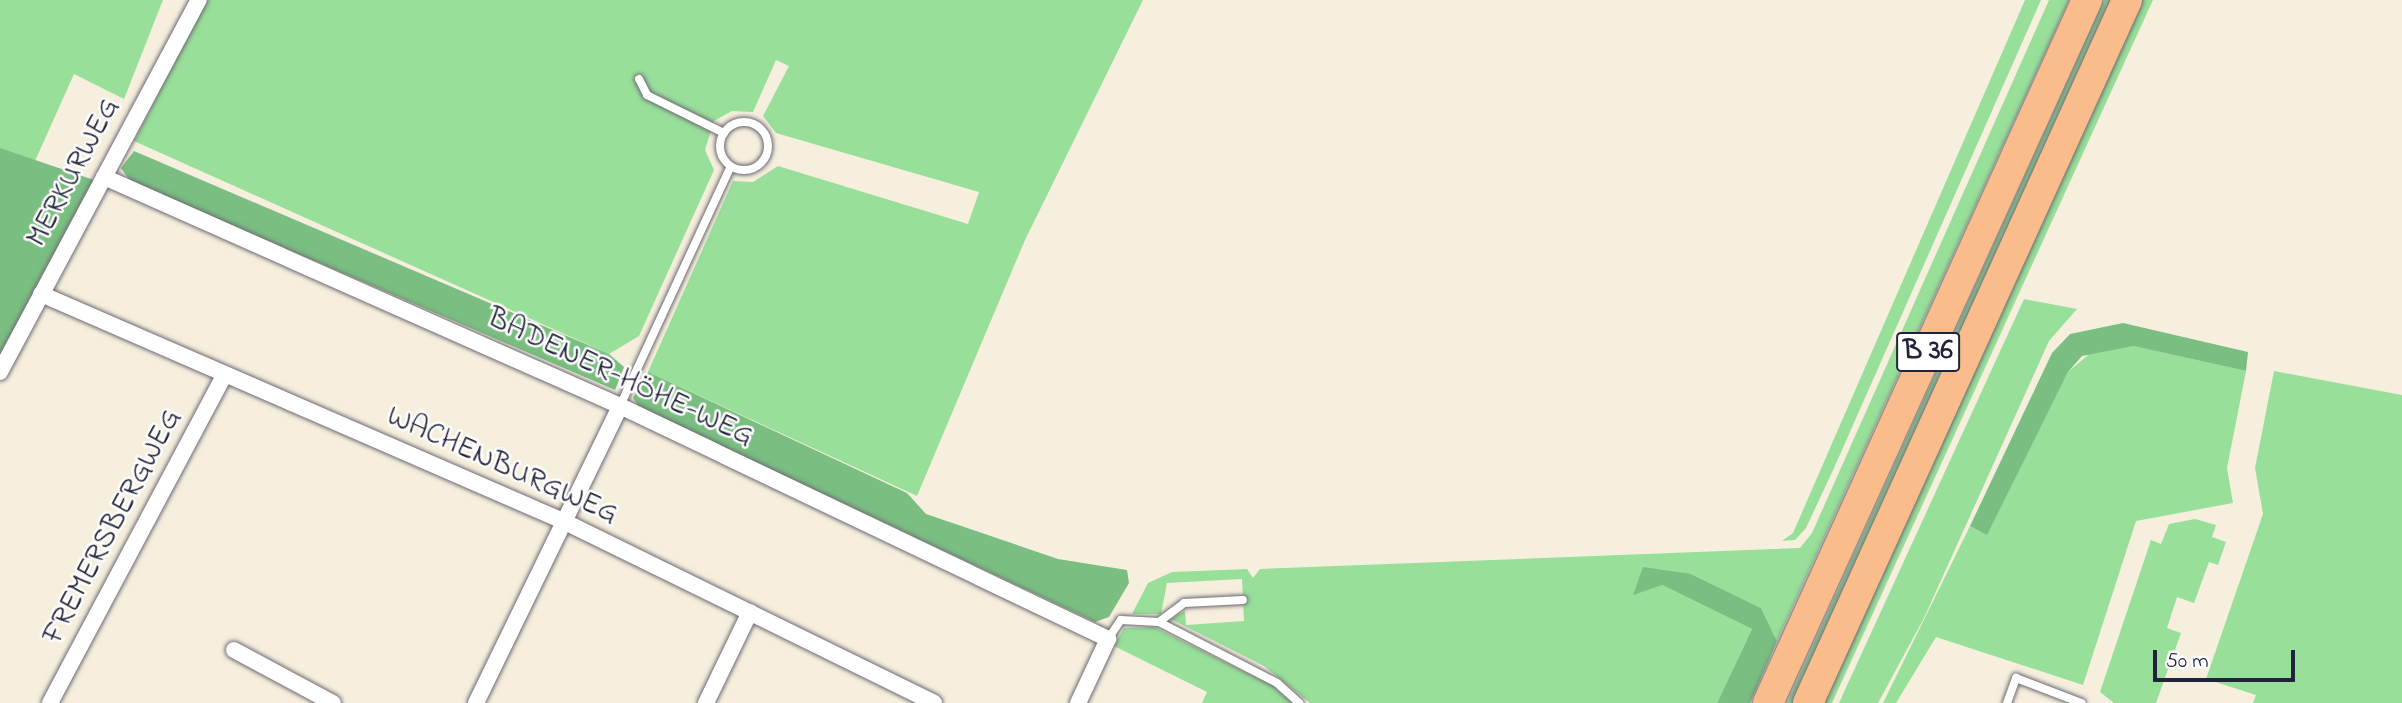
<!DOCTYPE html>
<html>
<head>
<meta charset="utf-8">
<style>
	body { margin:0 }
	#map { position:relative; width:2402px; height:703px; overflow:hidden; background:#f7efde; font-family:"Indie Flower",sans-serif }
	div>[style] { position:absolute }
	.green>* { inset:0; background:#98df99 }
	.forest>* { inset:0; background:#7abe81 }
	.roads { filter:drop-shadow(0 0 2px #6d6a74) drop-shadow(0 0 2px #6d6a74) }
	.lane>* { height:8px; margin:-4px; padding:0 4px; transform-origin:4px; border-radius:4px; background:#fff }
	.lane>.ring { margin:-4px; padding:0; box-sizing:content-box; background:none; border:8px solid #fff; border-radius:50% }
	.street>* { height:16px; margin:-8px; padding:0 8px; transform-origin:8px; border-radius:8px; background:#fff }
	.highway>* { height:30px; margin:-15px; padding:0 15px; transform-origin:15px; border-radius:15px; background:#fabc8b }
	span { translate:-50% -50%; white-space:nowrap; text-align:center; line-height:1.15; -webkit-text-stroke:5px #fff; paint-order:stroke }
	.shield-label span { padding:2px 5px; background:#fff; border:2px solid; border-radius:5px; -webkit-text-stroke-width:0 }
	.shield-label { font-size:28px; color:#22223b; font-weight:700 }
	.street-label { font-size:30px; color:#22223b }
	.scale { position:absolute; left:2153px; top:650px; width:142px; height:32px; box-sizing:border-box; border:4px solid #22223b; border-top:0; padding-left:9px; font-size:21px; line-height:24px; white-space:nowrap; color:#22223b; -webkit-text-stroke:5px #fff; paint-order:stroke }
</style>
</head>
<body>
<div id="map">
	<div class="green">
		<div style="clip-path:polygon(0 0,163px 0,124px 99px,74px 74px,35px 161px,0 149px)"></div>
		<div style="clip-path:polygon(207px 0,1143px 0,1025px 240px,917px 496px,648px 372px,733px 181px,753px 182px,778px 166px,968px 224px,979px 192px,776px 133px,763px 116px,789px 66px,776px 60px,753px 112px,732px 111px,714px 121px,705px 150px,714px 170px,639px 336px,609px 354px,134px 141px)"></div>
		<div style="clip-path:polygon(2025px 0,2041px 0,1834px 468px,1806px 528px,1795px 540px,1782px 541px,1793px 533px)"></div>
		<div style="clip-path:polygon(2049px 0,2069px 0,1777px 641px,1761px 608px,1691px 574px,1662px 585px,1752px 629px,1717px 703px,1310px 703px,1264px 666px,1171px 619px,1185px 611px,1186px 625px,1244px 621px,1242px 579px,1167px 583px,1161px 614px,1132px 614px,1148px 583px,1172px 572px,1247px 569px,1253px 578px,1260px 569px,1800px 548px,1812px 533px)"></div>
		<div style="clip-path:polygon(2104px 0,2115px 0,1795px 703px,1787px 703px)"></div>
		<div style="clip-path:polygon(2140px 0,2153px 0,1832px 703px,1821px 703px)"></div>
		<div style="clip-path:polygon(2024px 299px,2077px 309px,2049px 341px,1924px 618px,1878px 703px,1839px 703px)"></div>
		<div style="clip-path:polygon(2133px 346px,2246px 371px,2227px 468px,2233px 503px,2136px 521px,2083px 685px,1936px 637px,1896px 703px,1883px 703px,1970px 526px,1986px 534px,2068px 372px,2094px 350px)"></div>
		<div style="clip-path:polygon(2274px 371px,2402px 395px,2402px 703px,2253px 703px,2256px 695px,2206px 679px,2263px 514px,2255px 468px)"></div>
		<div style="clip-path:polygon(2195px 519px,2216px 525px,2212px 537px,2226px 542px,2218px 565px,2209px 562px,2194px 603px,2177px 597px,2167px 628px,2181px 633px,2156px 703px,2114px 703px,2100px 692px,2151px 540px,2161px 544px,2169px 524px)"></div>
		<div style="clip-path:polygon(1154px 627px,1273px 686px,1292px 703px,1202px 703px,1207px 692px,1114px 646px,1124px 628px)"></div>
	</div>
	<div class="forest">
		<div style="clip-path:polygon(0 148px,94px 180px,0 356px)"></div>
		<div style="clip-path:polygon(134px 151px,609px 354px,624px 367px,615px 390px,131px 182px,121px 168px)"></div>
		<div style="clip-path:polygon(2123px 323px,2248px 352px,2246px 371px,2133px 346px,2082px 356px,2068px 372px,1987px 535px,1970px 526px,2052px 353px,2070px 334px)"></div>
		<div style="clip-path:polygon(648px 372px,907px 493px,926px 514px,1058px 559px,1127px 570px,1129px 583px,1109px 617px,1095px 622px,639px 407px,633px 398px)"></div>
		<div style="clip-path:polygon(1643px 567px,1691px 574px,1761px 608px,1777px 641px,1750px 703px,1717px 703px,1752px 629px,1662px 585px,1633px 595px)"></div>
	</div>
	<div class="roads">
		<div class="lane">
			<div style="left:639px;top:79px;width:18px;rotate:63deg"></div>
			<div style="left:647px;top:95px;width:86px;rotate:26.3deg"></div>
			<div class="ring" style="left:720px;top:122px;width:40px;height:40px"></div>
			<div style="left:620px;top:406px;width:264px;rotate:-65.2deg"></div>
			<div style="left:1159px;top:622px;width:31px;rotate:-37deg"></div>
			<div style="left:1184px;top:603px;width:59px;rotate:-2.9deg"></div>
			<div style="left:1108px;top:639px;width:23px;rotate:-56deg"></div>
			<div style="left:1121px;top:620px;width:38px;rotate:3deg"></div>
			<div style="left:1159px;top:622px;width:133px;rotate:27.3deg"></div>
			<div style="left:1277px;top:683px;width:30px;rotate:42deg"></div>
			<div style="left:2007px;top:703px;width:27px;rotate:-70deg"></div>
			<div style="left:2016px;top:678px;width:70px;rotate:21deg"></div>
		</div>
		<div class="street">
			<div style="left:104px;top:177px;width:565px;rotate:23.93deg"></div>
			<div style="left:620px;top:406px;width:541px;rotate:25.52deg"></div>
			<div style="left:1108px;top:639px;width:71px;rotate:115.1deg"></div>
			<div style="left:41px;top:294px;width:569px;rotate:23.5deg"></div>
			<div style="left:563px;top:521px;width:413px;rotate:26.1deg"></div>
			<div style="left:0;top:372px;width:422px;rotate:-61.9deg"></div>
			<div style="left:234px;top:650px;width:112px;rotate:28.2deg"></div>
			<div style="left:50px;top:703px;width:370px;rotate:-62deg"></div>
			<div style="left:476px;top:703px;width:330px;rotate:-64.1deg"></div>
			<div style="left:706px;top:703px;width:101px;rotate:-64.2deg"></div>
		</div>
		<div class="highway">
			<div style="left:1768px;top:703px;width:772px;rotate:-65.59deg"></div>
			<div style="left:1808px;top:703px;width:772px;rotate:-65.59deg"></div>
		</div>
	</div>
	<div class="shield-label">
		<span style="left:1928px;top:352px">B 36</span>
	</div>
	<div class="street-label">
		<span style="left:74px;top:173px;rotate:-62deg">MERKURWEG</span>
		<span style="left:620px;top:378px;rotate:25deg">BADENER-HÖHE-WEG</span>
		<span style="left:502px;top:466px;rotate:24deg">WACHENBURGWEG</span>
		<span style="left:113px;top:527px;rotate:-62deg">FREMERSBERGWEG</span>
	</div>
	<div class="scale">50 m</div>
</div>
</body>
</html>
